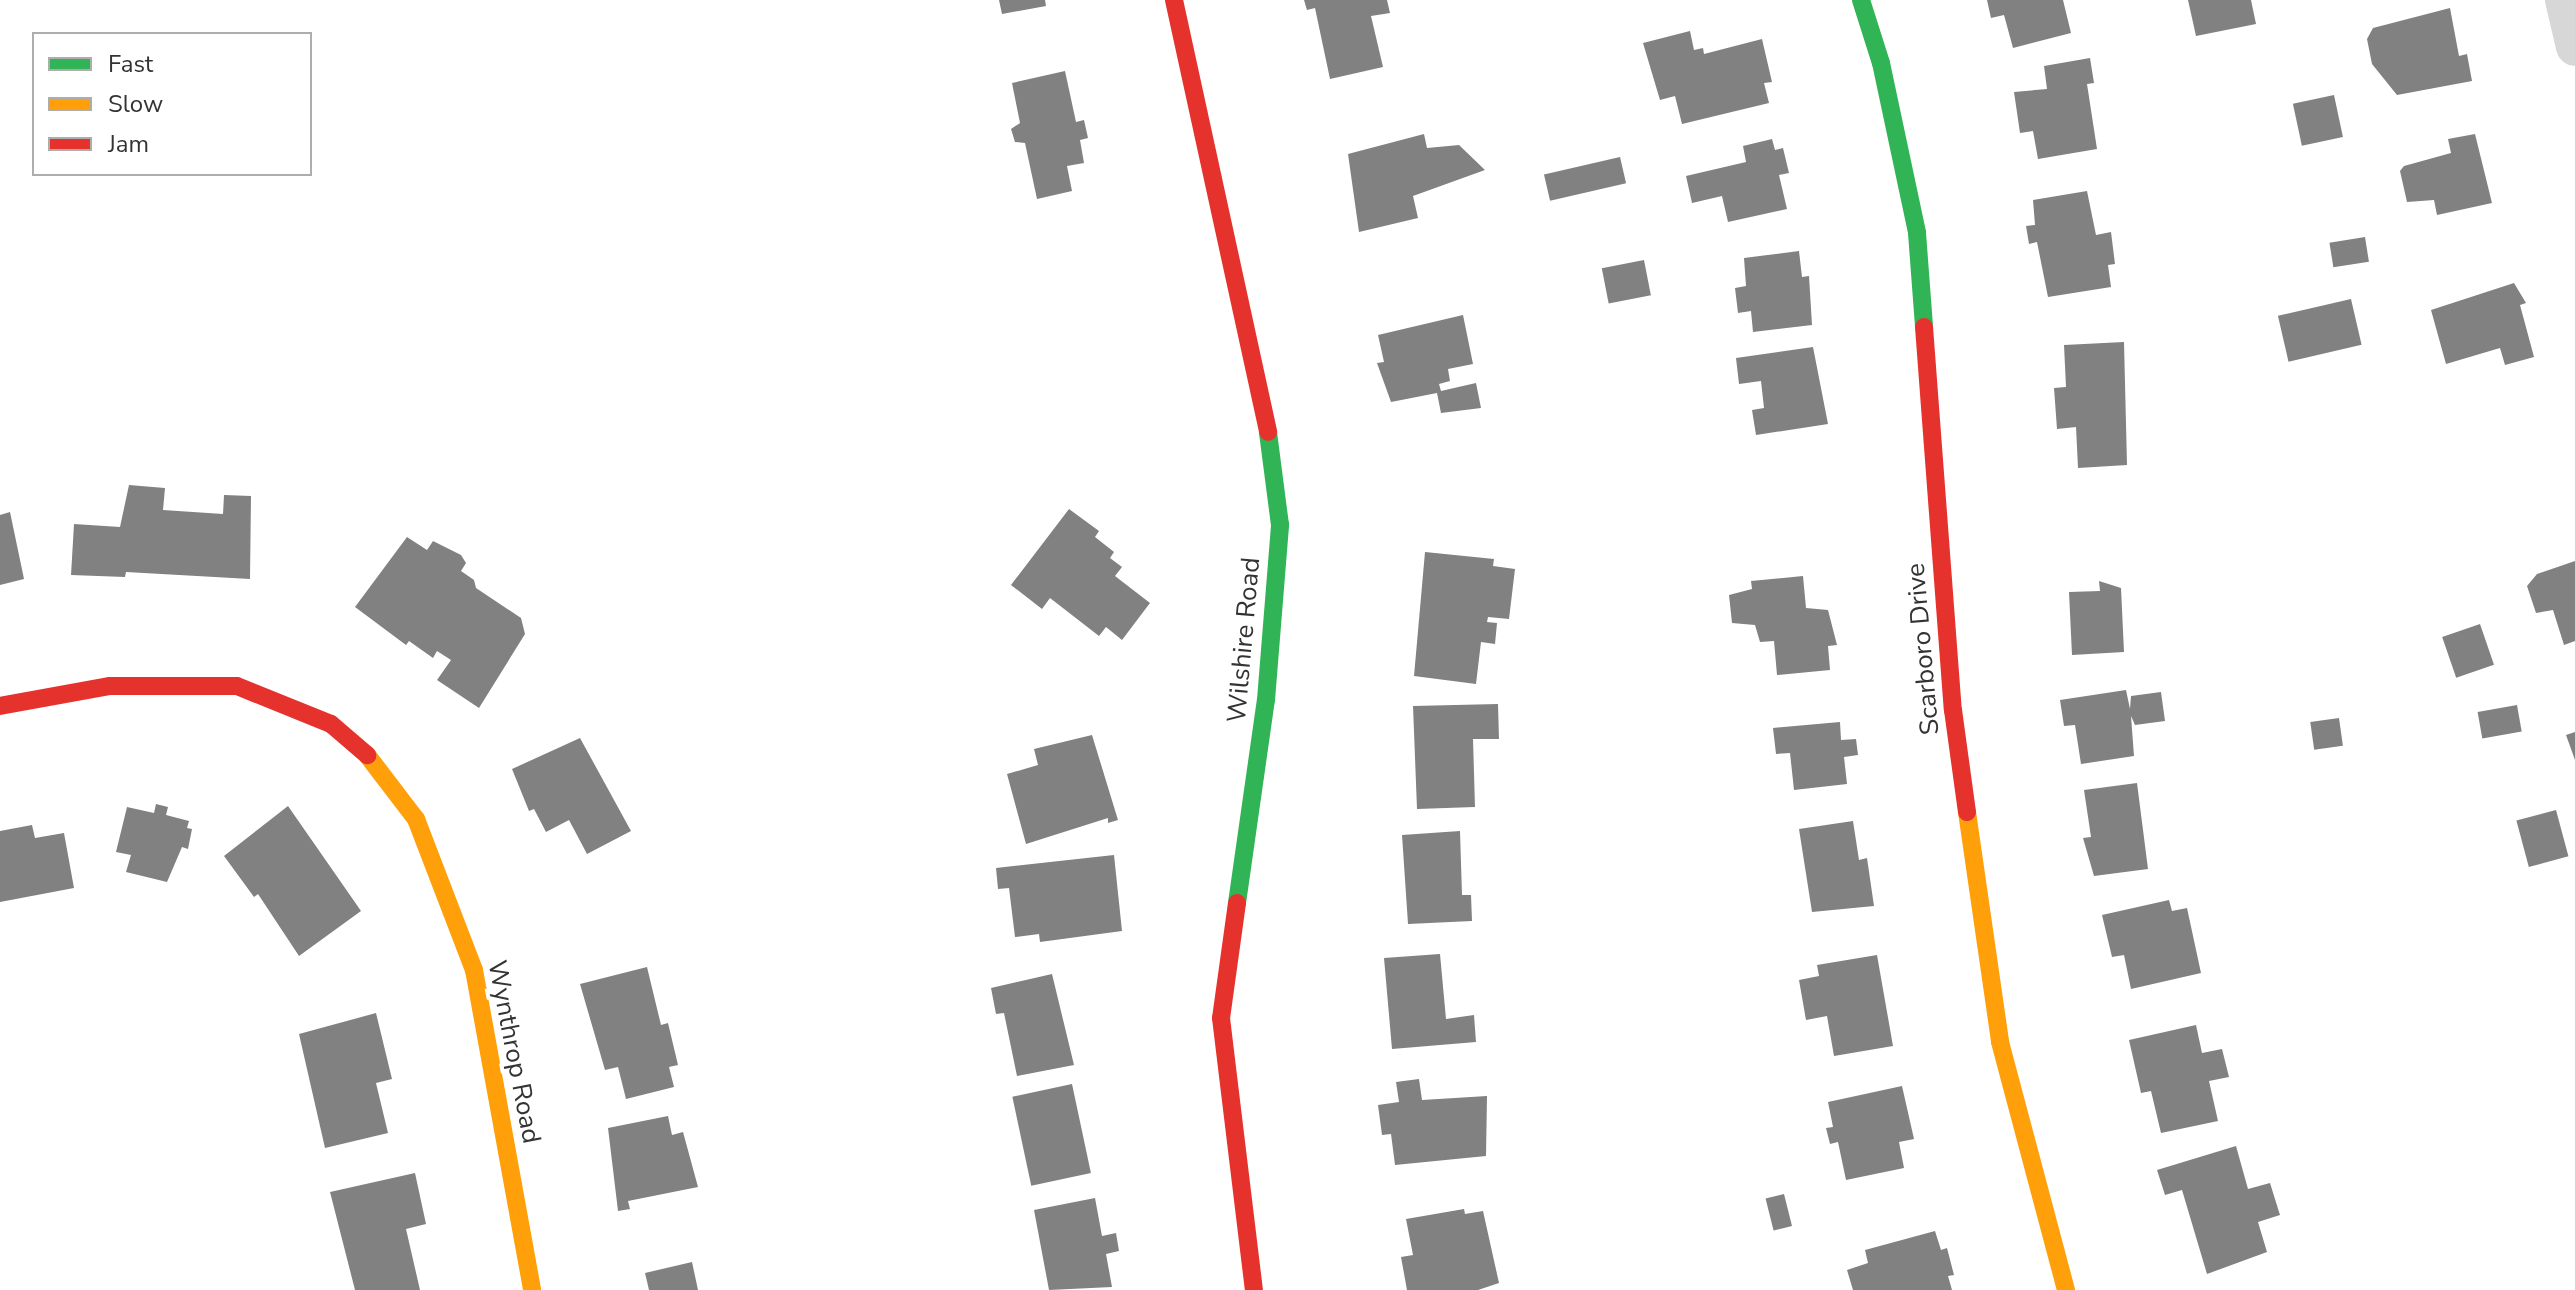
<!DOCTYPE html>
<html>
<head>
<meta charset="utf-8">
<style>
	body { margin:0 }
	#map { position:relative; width:2575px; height:1290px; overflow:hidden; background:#fff; font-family:"Nunito Sans",sans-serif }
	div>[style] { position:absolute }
	.building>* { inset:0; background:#818181; transform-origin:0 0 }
	.street>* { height:38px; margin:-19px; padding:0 19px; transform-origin:19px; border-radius:19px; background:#d7d7d7 }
	.fast>* { height:18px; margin:-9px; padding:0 9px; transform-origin:9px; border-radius:9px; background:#30b455 }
	.slow>* { height:18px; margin:-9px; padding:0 9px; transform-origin:9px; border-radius:9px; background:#ff9f0a }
	.jam>* { height:18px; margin:-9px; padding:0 9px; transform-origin:9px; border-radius:9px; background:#e5322d }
	span { translate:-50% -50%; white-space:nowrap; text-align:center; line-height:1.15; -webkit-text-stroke:8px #fff; paint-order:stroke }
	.street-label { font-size:26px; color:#333 }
	.legend { position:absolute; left:32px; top:32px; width:280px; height:144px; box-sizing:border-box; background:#fff; border:2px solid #adadad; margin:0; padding:10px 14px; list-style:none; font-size:24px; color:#333 }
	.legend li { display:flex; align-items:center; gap:16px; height:40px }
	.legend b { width:40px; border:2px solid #adadad }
</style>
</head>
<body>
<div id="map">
	<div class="building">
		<div style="clip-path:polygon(999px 0,1045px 0,1046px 6px,1002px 14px)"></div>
		<div style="clip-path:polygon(1304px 0,1387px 0,1390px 13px,1371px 16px,1383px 67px,1330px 79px,1315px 8px,1307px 10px)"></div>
		<div style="clip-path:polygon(1987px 0,2063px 0,2071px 33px,2013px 48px,2004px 15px,1991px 18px)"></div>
		<div style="clip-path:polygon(2188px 0,2251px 0,2256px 24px,2196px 36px)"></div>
		<div style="clip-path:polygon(2450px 8px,2459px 56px,2467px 54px,2472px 81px,2397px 95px,2372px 64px,2367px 39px,2373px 28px)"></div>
		<div style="clip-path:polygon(1690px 31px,1694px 50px,1703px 48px,1704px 54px,1762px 39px,1772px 82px,1764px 83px,1769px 103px,1682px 124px,1675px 96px,1660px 100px,1643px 43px)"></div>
		<div style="clip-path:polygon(2090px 58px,2094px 83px,2087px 84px,2097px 149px,2038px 159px,2033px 131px,2020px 133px,2014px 92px,2047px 89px,2044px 66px)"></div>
		<div style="clip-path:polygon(1065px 71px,1076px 122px,1084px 120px,1088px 138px,1080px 140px,1084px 163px,1067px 166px,1072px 191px,1037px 199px,1025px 143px,1015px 142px,1011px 129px,1020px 123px,1012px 83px)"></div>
		<div style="left:2334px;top:95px;width:43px;height:42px;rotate:78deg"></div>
		<div style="clip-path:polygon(1424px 134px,1427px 148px,1459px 145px,1485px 170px,1413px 196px,1418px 218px,1359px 232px,1348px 154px)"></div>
		<div style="clip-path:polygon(2475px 134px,2492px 203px,2437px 215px,2434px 200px,2407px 202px,2400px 171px,2404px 166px,2451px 153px,2448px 139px)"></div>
		<div style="clip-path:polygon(1772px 139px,1775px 150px,1783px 148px,1789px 173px,1779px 175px,1787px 209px,1728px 222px,1722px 196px,1692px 203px,1686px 176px,1746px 162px,1743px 146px)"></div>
		<div style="left:1620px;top:157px;width:27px;height:78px;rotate:77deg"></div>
		<div style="clip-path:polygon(2087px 191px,2096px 235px,2111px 232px,2115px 264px,2108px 265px,2111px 287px,2048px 297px,2037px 242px,2029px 244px,2026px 226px,2035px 225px,2033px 200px)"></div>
		<div style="left:2365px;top:237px;width:25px;height:36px;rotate:81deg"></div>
		<div style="clip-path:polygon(1799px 251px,1802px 277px,1809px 276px,1812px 325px,1753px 332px,1751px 311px,1738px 313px,1735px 288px,1746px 286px,1744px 258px)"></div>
		<div style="left:1644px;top:260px;width:36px;height:43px;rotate:79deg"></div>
		<div style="clip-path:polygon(2514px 283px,2526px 303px,2520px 305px,2534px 357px,2505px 365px,2500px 348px,2446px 364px,2431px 310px)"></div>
		<div style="left:2351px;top:299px;width:47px;height:75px;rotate:77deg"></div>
		<div style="clip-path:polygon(1463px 315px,1473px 364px,1448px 369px,1450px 381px,1439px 384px,1441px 391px,1476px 383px,1481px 408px,1441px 413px,1437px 393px,1391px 402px,1377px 363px,1384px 362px,1378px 335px)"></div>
		<div style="clip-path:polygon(2124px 342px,2127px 465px,2078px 468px,2076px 427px,2057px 429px,2054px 388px,2066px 387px,2064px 345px)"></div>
		<div style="clip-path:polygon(1813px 347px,1828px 424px,1756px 435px,1752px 410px,1764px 408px,1761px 381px,1739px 384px,1736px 358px)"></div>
		<div style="clip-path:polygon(129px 485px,165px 488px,163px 510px,223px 514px,224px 495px,251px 496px,250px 579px,126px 572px,125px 577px,71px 575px,74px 524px,120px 527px)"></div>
		<div style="clip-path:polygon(1069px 509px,1099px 531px,1095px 537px,1114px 552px,1110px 558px,1122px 567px,1115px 576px,1150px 603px,1122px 640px,1106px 627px,1099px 636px,1050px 598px,1042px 609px,1011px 585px)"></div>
		<div style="clip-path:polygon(10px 512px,24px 579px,0 585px,0 515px)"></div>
		<div style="clip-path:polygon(407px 537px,427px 550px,433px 541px,461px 555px,466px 563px,461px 571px,474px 580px,476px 588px,521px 618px,525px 634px,479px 708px,437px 680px,451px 660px,437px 651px,433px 658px,409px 641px,406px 645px,355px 607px)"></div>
		<div style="clip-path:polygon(1425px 552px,1494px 559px,1493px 566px,1515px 569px,1509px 619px,1488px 617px,1487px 622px,1497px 623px,1495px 644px,1481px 642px,1476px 684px,1414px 676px)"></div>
		<div style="clip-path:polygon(2575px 561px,2575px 641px,2564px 645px,2553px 610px,2536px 613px,2527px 586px,2537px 574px)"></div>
		<div style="clip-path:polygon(1803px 576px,1806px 608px,1828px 610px,1837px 645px,1828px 646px,1830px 670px,1777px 675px,1774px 641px,1760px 642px,1755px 625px,1732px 623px,1729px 595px,1752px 589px,1751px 581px)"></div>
		<div style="clip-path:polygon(2099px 581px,2121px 588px,2124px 652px,2072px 655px,2069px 592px,2100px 591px)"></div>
		<div style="left:2480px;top:624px;width:43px;height:40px;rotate:71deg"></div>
		<div style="clip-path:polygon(2126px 690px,2130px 709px,2131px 696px,2161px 692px,2165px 721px,2135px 725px,2131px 716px,2134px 756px,2081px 764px,2075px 725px,2064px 726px,2060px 700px)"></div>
		<div style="clip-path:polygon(1498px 704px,1499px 739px,1473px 739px,1475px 807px,1417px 809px,1413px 706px)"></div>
		<div style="left:2517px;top:705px;width:27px;height:40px;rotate:80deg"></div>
		<div style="left:2339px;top:718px;width:28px;height:29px;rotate:82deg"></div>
		<div style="clip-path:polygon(1840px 722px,1841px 740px,1856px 739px,1858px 755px,1844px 757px,1847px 784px,1794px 790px,1790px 753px,1776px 754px,1773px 728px)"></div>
		<div style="clip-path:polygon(2575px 732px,2575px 760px,2566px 735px)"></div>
		<div style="clip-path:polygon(1092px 735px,1118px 820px,1108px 823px,1108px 818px,1026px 844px,1007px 774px,1038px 765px,1034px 749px)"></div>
		<div style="clip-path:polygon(580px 738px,631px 831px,587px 854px,569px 820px,546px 832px,534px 809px,529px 811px,512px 769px)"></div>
		<div style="clip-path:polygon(2137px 783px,2148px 869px,2094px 876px,2083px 838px,2091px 837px,2084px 790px)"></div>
		<div style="clip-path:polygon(156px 804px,168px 807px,166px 815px,189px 821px,187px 828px,192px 829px,188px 849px,182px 847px,167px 882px,126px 872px,131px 855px,116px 852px,127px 807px,154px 813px)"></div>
		<div style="clip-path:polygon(288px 806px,361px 911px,299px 956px,258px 894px,254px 897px,224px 856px)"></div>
		<div style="left:2556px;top:810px;width:48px;height:41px;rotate:75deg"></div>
		<div style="clip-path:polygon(1853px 821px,1859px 860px,1867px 858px,1874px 906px,1812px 912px,1799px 829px)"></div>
		<div style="clip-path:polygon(32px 825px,35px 838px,64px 833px,74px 888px,0 902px,0 831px)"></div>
		<div style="clip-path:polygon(1460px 831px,1462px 895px,1471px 895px,1472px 921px,1408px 924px,1402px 835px)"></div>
		<div style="clip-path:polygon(1114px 855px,1122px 931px,1040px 942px,1039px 934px,1015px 937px,1009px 888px,998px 889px,996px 868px)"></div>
		<div style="clip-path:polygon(2169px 900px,2172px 911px,2187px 908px,2201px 973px,2131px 989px,2124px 955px,2112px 957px,2102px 915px)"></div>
		<div style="clip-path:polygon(1440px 954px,1446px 1019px,1474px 1015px,1476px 1042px,1392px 1049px,1384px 958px)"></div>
		<div style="clip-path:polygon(1877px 955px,1893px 1046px,1834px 1056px,1827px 1016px,1806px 1020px,1799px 980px,1819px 976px,1817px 965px)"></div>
		<div style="clip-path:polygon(647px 967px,661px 1025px,668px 1023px,678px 1065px,669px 1067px,674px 1087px,626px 1099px,618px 1067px,605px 1070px,580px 984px)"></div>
		<div style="clip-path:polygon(1052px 974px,1074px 1065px,1017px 1076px,1004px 1013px,996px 1014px,991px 988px)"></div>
		<div style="clip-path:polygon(376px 1013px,392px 1079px,376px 1083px,388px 1133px,325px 1148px,299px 1034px)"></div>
		<div style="clip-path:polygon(2196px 1025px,2202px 1053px,2222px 1049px,2229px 1077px,2209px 1081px,2218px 1121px,2161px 1133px,2151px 1091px,2141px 1093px,2129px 1040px)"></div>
		<div style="clip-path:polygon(1419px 1079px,1422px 1100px,1487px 1096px,1486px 1156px,1395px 1165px,1391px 1134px,1382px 1135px,1378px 1105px,1399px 1102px,1396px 1082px)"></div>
		<div style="left:1072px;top:1084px;width:91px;height:61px;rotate:78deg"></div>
		<div style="clip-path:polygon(1902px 1086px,1914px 1139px,1899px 1142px,1904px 1168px,1846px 1180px,1838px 1142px,1830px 1144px,1826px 1128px,1833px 1127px,1828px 1102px)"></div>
		<div style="clip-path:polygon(668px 1116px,672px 1135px,683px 1132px,698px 1187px,628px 1201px,630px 1209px,618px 1211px,608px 1128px)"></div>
		<div style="clip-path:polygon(2236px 1146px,2248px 1189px,2270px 1183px,2280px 1215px,2258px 1222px,2267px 1252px,2207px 1274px,2182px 1190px,2165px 1195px,2157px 1170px)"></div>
		<div style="clip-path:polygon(415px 1173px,426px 1224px,406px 1229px,420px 1290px,355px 1290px,330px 1192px)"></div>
		<div style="left:1784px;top:1194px;width:33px;height:19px;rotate:76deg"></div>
		<div style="clip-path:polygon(1095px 1198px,1102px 1236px,1116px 1233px,1119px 1251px,1106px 1254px,1112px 1287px,1049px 1290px,1034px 1210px)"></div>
		<div style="clip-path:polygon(1464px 1209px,1465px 1214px,1483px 1211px,1499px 1283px,1478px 1290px,1407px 1290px,1401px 1257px,1413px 1255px,1406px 1219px)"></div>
		<div style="clip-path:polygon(1935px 1231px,1941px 1250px,1947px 1248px,1954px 1275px,1948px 1276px,1952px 1290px,1853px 1290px,1847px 1270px,1868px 1263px,1865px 1250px)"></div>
		<div style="clip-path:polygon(692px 1262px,698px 1290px,649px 1290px,645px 1273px)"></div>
	</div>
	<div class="street">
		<div style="left:2564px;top:0;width:48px;rotate:76.8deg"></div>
	</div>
	<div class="fast">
		<div style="left:1861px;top:0;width:66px;rotate:72.4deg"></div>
		<div style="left:1881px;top:63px;width:174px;rotate:78deg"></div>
		<div style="left:1917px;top:233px;width:94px;rotate:85.7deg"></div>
		<div style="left:1237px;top:903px;width:205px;rotate:-81.9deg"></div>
		<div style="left:1266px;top:700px;width:176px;rotate:-85.4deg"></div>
		<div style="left:1280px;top:525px;width:94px;rotate:-97.4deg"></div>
	</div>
	<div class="slow">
		<div style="left:367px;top:755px;width:81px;rotate:52.6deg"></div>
		<div style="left:416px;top:819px;width:162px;rotate:69deg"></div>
		<div style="left:474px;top:970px;width:325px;rotate:79.7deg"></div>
		<div style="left:1967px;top:812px;width:232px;rotate:81.8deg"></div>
		<div style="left:2000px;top:1042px;width:257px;rotate:75.1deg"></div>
	</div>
	<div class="jam">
		<div style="left:1174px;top:0;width:442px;rotate:77.7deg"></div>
		<div style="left:1924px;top:327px;width:384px;rotate:85.7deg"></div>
		<div style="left:1953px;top:710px;width:103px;rotate:82.2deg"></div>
		<div style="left:0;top:706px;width:112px;rotate:-10.3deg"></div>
		<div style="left:110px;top:686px;width:127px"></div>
		<div style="left:237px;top:686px;width:101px;rotate:22deg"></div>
		<div style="left:331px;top:724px;width:48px;rotate:40.7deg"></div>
		<div style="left:1237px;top:903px;width:116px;rotate:97.9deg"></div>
		<div style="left:1221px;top:1018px;width:274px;rotate:83.1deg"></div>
	</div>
	<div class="street-label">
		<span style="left:1244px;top:640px;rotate:-85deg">Wilshire Road</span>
		<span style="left:1923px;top:649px;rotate:-95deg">Scarboro Drive</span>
		<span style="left:514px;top:1052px;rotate:79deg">Wynthrop Road</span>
	</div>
	<ul class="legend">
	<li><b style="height:10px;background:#30b455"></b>Fast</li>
	<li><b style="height:10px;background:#ff9f0a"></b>Slow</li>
	<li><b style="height:10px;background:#e5322d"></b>Jam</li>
	</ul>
</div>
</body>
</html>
